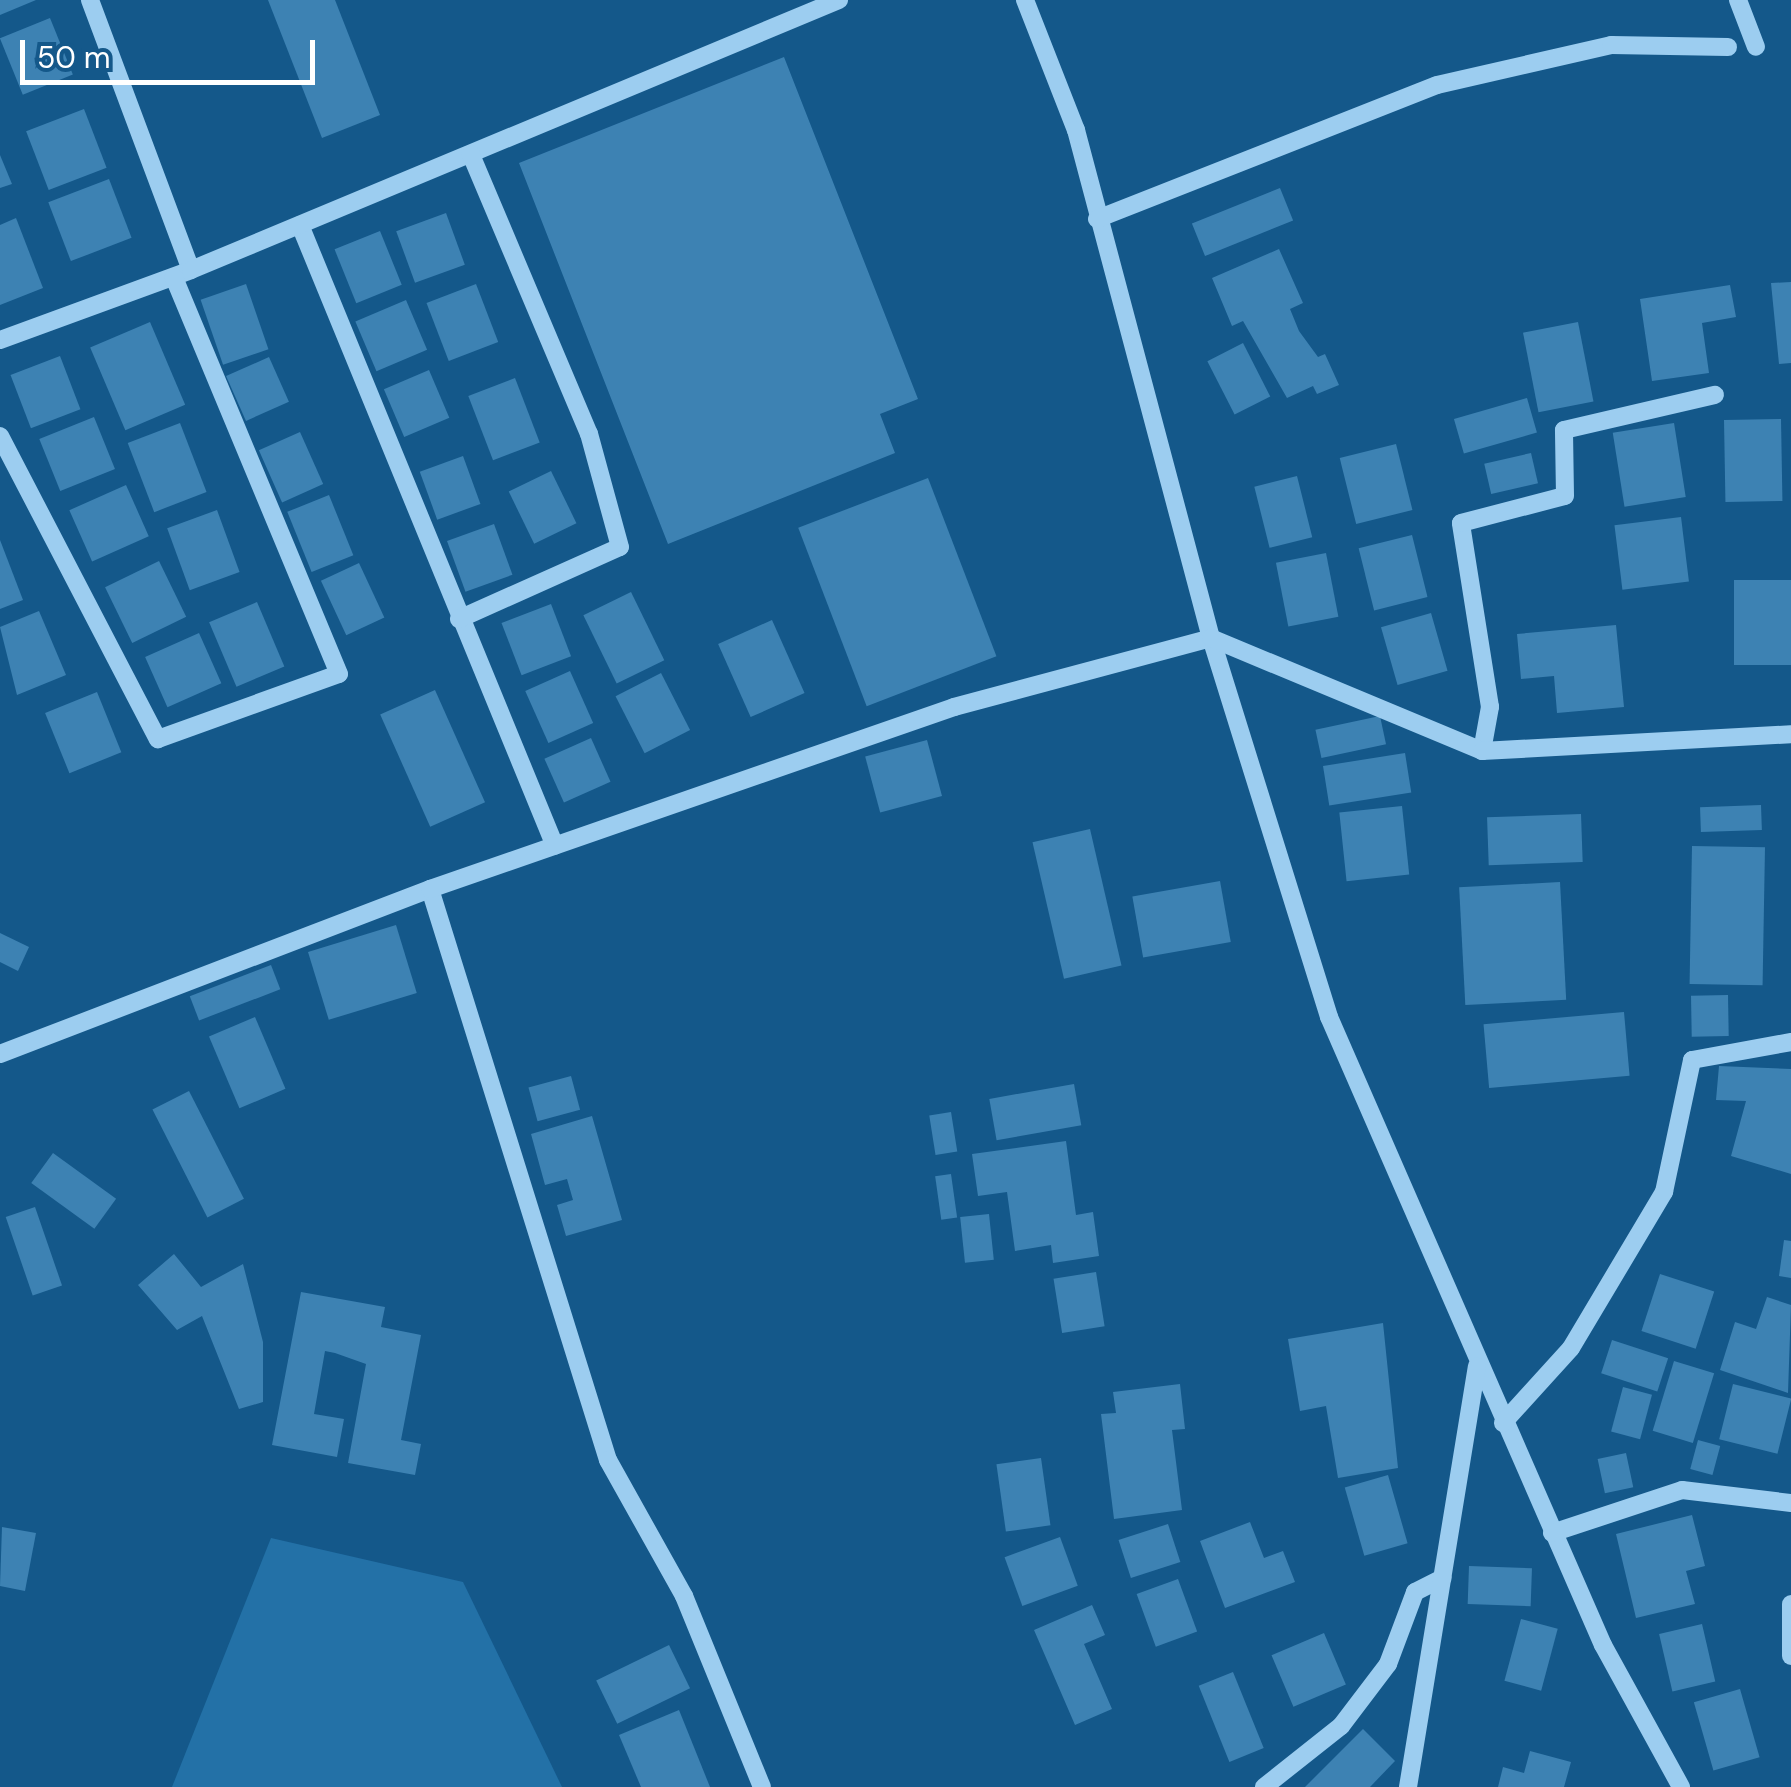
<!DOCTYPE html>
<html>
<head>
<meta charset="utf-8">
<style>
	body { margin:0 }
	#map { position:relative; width:1791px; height:1787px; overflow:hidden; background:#14588a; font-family:"DM Sans",sans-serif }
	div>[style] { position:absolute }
	.green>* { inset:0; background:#2371a7 }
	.building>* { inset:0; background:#3d82b3; transform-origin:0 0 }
	.minor>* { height:18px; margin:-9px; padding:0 9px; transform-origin:9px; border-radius:9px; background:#9ccdf0 }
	span { translate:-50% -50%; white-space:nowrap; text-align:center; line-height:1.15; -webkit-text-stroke:8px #14588a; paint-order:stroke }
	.scale { position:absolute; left:20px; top:40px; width:295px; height:45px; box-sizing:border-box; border:5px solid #fff; border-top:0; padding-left:12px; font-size:30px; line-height:35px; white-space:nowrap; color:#fff; -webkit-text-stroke:8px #14588a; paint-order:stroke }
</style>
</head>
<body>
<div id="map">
	<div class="green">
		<div style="clip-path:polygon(271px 1538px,463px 1582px,562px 1787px,172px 1787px)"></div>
	</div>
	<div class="building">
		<div style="clip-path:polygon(0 0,36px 0,0 15px)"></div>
		<div style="clip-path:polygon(268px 0,335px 0,380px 115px,322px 138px)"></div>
		<div style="left:50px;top:18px;width:61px;height:54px;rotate:68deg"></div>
		<div style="clip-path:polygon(784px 57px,918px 399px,880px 414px,895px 453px,668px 544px,519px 163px)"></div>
		<div style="left:84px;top:109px;width:63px;height:62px;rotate:69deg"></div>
		<div style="clip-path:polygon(0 155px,12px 184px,0 188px)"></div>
		<div style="left:109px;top:179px;width:63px;height:65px;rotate:69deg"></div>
		<div style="left:1280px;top:188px;width:35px;height:95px;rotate:68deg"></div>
		<div style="left:446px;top:213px;width:55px;height:53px;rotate:70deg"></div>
		<div style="clip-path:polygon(16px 218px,43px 288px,0 305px,0 225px)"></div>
		<div style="left:380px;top:231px;width:58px;height:49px;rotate:68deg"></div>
		<div style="clip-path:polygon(1279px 249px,1303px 303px,1290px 309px,1299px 331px,1318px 357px,1325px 354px,1339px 385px,1317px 394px,1313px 386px,1287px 398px,1243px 321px,1232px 326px,1212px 278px)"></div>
		<div style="clip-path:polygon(1791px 282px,1791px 363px,1779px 364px,1771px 283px)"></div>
		<div style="left:246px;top:284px;width:69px;height:48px;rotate:71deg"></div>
		<div style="left:476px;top:284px;width:62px;height:53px;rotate:69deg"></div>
		<div style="clip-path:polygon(1730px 285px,1736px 317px,1702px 323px,1709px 373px,1652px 381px,1640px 299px)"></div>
		<div style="left:406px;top:300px;width:54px;height:55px;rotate:67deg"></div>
		<div style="left:150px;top:322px;width:90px;height:65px;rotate:67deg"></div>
		<div style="left:1578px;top:322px;width:81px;height:56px;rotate:79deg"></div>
		<div style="left:1243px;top:343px;width:60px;height:40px;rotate:63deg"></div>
		<div style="left:60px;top:356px;width:57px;height:53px;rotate:69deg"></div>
		<div style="left:269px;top:357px;width:49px;height:47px;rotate:66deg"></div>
		<div style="left:429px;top:370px;width:52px;height:49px;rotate:67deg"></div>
		<div style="left:515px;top:378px;width:69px;height:50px;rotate:69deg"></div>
		<div style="left:1527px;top:398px;width:36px;height:76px;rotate:74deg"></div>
		<div style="left:94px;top:417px;width:56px;height:59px;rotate:68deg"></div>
		<div style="left:1781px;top:419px;width:82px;height:57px;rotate:89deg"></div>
		<div style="left:180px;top:423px;width:74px;height:56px;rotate:69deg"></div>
		<div style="left:1674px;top:423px;width:75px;height:62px;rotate:81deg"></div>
		<div style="left:300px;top:432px;width:57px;height:45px;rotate:66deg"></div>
		<div style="left:1396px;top:444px;width:68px;height:58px;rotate:76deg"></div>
		<div style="left:1531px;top:453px;width:31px;height:48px;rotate:77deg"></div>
		<div style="left:463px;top:456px;width:51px;height:46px;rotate:70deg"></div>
		<div style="left:551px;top:471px;width:58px;height:47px;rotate:64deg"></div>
		<div style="left:1297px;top:476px;width:63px;height:44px;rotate:76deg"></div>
		<div style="left:928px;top:478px;width:191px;height:139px;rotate:69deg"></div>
		<div style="left:126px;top:485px;width:56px;height:62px;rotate:66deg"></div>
		<div style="left:329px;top:495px;width:65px;height:45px;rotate:68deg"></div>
		<div style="left:217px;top:510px;width:66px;height:53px;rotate:70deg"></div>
		<div style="left:1681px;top:517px;width:65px;height:67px;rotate:83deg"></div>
		<div style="left:494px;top:524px;width:54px;height:50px;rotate:70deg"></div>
		<div style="left:1412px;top:535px;width:64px;height:55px;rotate:76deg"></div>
		<div style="clip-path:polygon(0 540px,23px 600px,0 609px)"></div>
		<div style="left:1326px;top:553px;width:65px;height:51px;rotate:79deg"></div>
		<div style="left:159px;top:561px;width:62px;height:60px;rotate:64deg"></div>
		<div style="left:359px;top:563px;width:60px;height:42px;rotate:65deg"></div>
		<div style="left:1791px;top:580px;width:85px;height:57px;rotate:90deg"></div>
		<div style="left:631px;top:592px;width:76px;height:53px;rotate:64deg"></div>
		<div style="left:257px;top:602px;width:70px;height:52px;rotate:67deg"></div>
		<div style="left:551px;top:604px;width:56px;height:53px;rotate:69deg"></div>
		<div style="clip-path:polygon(39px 611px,66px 675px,17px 695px,0 627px)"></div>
		<div style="left:1431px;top:613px;width:60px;height:52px;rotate:74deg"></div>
		<div style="left:772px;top:620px;width:80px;height:59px;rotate:66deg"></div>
		<div style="clip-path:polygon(1616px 625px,1624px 707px,1557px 713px,1554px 676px,1521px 679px,1517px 634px)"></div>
		<div style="left:199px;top:633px;width:55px;height:59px;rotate:66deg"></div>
		<div style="left:570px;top:671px;width:57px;height:49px;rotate:66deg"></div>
		<div style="left:661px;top:673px;width:64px;height:51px;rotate:63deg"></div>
		<div style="left:435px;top:690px;width:123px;height:60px;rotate:66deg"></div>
		<div style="left:97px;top:692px;width:65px;height:56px;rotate:68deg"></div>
		<div style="left:1380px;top:716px;width:29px;height:66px;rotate:78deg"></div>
		<div style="left:591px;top:738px;width:48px;height:51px;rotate:66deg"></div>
		<div style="left:927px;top:740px;width:58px;height:64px;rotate:75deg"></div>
		<div style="left:1405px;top:753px;width:40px;height:83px;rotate:81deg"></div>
		<div style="left:1761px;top:805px;width:25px;height:61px;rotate:88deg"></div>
		<div style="left:1402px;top:806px;width:69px;height:63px;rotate:84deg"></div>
		<div style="left:1581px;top:814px;width:48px;height:94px;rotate:88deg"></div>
		<div style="left:1090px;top:829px;width:140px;height:59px;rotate:77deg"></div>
		<div style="left:1692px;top:846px;width:73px;height:138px;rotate:1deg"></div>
		<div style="left:1220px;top:881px;width:62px;height:89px;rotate:80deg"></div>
		<div style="left:1560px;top:882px;width:118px;height:101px;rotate:87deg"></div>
		<div style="left:396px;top:925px;width:71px;height:92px;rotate:73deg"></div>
		<div style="clip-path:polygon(0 933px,29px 947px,18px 971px,0 962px)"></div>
		<div style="left:271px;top:965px;width:26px;height:87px;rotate:69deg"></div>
		<div style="left:1728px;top:995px;width:41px;height:37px;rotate:89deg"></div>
		<div style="left:1624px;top:1012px;width:64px;height:141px;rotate:85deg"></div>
		<div style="left:255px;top:1017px;width:78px;height:50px;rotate:67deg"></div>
		<div style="clip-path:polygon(1719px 1066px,1791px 1069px,1791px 1174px,1731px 1156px,1746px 1101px,1716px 1100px)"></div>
		<div style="left:571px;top:1076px;width:35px;height:44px;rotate:75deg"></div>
		<div style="left:1074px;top:1084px;width:42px;height:86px;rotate:80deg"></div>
		<div style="left:189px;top:1091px;width:121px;height:41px;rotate:63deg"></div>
		<div style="left:951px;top:1112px;width:40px;height:22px;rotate:81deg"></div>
		<div style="clip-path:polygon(592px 1116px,622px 1220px,566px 1236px,557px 1205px,573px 1200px,567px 1179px,545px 1185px,531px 1134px)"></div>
		<div style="clip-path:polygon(1066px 1141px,1076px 1215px,1093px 1212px,1099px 1256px,1053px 1263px,1051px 1245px,1015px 1251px,1007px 1192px,978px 1196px,972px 1154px)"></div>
		<div style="left:53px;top:1153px;width:78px;height:37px;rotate:36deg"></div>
		<div style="left:951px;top:1174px;width:44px;height:16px;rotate:82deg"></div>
		<div style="left:35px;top:1207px;width:83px;height:31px;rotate:71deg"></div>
		<div style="left:989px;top:1214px;width:46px;height:29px;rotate:84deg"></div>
		<div style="clip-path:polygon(1784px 1240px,1791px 1241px,1791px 1278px,1779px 1276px)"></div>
		<div style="clip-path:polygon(174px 1254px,201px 1287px,243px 1264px,263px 1342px,263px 1402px,239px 1409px,202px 1316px,177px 1330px,138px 1285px)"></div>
		<div style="left:1096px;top:1272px;width:55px;height:43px;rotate:81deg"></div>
		<div style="left:1660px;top:1274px;width:57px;height:60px;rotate:18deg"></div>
		<div style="clip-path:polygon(301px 1292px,385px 1307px,381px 1327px,421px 1335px,401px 1440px,421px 1444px,415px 1475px,348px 1463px,366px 1364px,335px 1353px,325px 1351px,314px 1414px,344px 1419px,337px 1457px,272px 1445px)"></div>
		<div style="clip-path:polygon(1767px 1297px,1791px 1305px,1788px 1393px,1720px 1370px,1735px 1322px,1756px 1329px)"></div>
		<div style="clip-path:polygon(1383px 1323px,1398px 1468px,1338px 1478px,1326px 1406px,1300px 1411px,1288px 1339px)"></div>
		<div style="left:1612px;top:1340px;width:59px;height:35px;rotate:18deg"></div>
		<div style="left:1674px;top:1361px;width:42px;height:73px;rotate:17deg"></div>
		<div style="clip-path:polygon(1180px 1384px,1185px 1429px,1172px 1430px,1182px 1510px,1114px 1519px,1101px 1414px,1116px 1413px,1113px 1392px)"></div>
		<div style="left:1733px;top:1384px;width:60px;height:57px;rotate:14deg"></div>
		<div style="left:1623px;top:1387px;width:30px;height:46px;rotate:15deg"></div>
		<div style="left:1698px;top:1440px;width:23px;height:30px;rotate:15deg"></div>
		<div style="left:1626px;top:1453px;width:35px;height:29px;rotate:78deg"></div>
		<div style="left:1041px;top:1458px;width:68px;height:45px;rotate:82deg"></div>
		<div style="left:1388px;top:1475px;width:71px;height:45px;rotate:74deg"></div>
		<div style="clip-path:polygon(1692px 1515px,1705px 1566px,1686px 1571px,1695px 1604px,1636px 1618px,1616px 1534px)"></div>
		<div style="clip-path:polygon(1250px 1522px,1264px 1558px,1283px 1551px,1295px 1582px,1225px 1608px,1200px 1541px)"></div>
		<div style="left:1168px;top:1524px;width:40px;height:52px;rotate:72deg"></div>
		<div style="clip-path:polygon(2px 1527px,36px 1533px,25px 1591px,0 1586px)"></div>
		<div style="left:1060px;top:1537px;width:52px;height:59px;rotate:70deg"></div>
		<div style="left:1469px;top:1566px;width:63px;height:38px;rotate:2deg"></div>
		<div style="left:1178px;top:1579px;width:56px;height:44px;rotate:70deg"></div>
		<div style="clip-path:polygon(1092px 1605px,1105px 1635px,1084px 1644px,1112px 1709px,1075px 1725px,1034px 1630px)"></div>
		<div style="left:1521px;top:1619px;width:38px;height:64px;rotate:15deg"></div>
		<div style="left:1702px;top:1624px;width:59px;height:44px;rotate:77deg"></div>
		<div style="left:1324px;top:1633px;width:56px;height:57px;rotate:67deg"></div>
		<div style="left:669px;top:1645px;width:48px;height:81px;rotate:64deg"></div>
		<div style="left:1233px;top:1672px;width:82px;height:37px;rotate:68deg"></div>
		<div style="left:1740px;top:1689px;width:71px;height:48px;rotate:74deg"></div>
		<div style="clip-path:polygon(679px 1710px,710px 1787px,641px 1787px,619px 1735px)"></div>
		<div style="clip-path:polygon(1363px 1729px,1395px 1761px,1370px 1787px,1305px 1787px)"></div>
		<div style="clip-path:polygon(1530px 1751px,1571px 1762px,1564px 1787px,1498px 1787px,1503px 1767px,1524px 1773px)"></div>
	</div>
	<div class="minor">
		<div style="left:90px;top:0;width:288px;rotate:69.5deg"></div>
		<div style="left:1025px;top:0;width:140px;rotate:68.6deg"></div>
		<div style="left:1076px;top:130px;width:526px;rotate:75.12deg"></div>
		<div style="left:1211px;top:638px;width:397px;rotate:72.7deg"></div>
		<div style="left:1329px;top:1017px;width:685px;rotate:66.43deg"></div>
		<div style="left:1603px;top:1645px;width:162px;rotate:61.2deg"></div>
		<div style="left:1738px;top:0;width:50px;rotate:69deg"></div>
		<div style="left:1097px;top:219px;width:365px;rotate:-21.5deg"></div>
		<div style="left:1437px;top:85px;width:179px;rotate:-12.9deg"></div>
		<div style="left:1611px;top:45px;width:117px;rotate:1deg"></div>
		<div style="left:300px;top:225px;width:671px;rotate:67.68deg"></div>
		<div style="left:0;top:340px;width:203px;rotate:-20.1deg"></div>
		<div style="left:191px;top:270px;width:702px;rotate:-22.62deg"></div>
		<div style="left:0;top:436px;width:342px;rotate:62.5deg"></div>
		<div style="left:158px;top:739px;width:192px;rotate:-19.8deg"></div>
		<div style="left:339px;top:674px;width:430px;rotate:-112.6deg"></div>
		<div style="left:459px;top:619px;width:176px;rotate:-24.1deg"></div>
		<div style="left:620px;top:547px;width:117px;rotate:-105.3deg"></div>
		<div style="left:589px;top:434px;width:304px;rotate:-112.9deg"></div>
		<div style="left:1482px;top:751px;width:45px;rotate:-79.7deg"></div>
		<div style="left:1490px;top:707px;width:186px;rotate:-99deg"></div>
		<div style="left:1461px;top:523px;width:107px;rotate:-14.6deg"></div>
		<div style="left:1565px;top:496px;width:66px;rotate:-90.9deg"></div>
		<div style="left:1564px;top:430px;width:155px;rotate:-13.1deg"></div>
		<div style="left:430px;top:889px;width:598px;rotate:72.69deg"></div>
		<div style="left:608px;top:1460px;width:156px;rotate:60.8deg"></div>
		<div style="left:684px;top:1596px;width:206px;rotate:67.8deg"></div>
		<div style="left:0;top:1054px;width:461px;rotate:-21deg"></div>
		<div style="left:430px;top:889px;width:555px;rotate:-19.15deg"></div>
		<div style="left:954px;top:707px;width:266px;rotate:-15deg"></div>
		<div style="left:1211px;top:638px;width:294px;rotate:22.6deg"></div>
		<div style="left:1482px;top:751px;width:309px;rotate:-3.1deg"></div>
		<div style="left:1503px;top:1423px;width:101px;rotate:-47.8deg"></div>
		<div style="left:1571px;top:1348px;width:182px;rotate:-59.2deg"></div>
		<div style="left:1664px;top:1192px;width:135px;rotate:-78deg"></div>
		<div style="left:1692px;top:1060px;width:101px;rotate:-10.3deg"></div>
		<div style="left:1552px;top:1533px;width:137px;rotate:-18.3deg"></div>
		<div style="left:1682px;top:1490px;width:110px;rotate:6.8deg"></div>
		<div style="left:1791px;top:1604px;width:52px;rotate:90deg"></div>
		<div style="left:1264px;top:1787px;width:98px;rotate:-38.4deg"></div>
		<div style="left:1341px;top:1726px;width:78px;rotate:-52.8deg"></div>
		<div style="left:1388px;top:1664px;width:77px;rotate:-69.4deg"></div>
		<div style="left:1415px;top:1592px;width:31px;rotate:-27deg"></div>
		<div style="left:1408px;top:1787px;width:426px;rotate:-80.7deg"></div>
	</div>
	<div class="scale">50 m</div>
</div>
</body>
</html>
